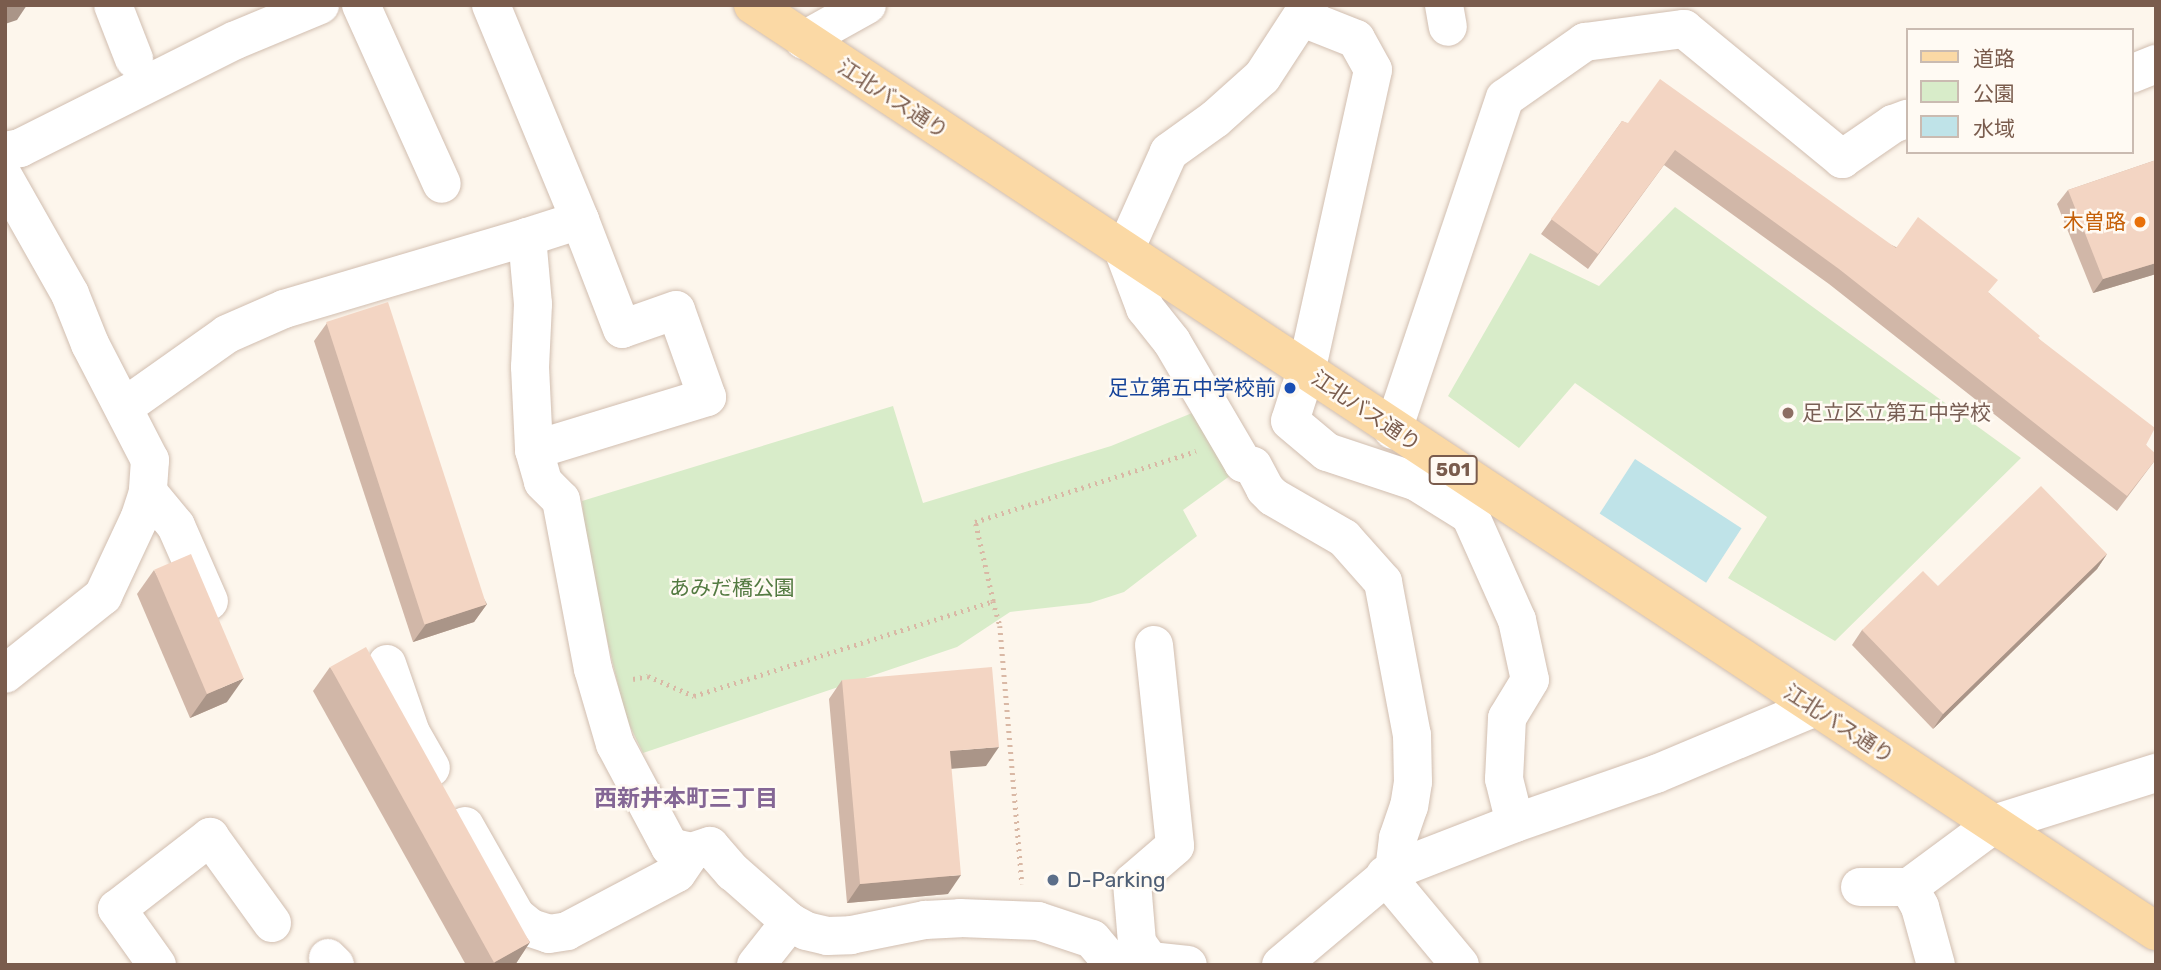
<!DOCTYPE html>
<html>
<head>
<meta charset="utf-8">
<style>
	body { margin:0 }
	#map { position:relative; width:2161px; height:970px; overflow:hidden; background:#fdf6ec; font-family:Rubik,"Noto Sans JP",sans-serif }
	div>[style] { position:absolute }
	.green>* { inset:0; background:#d8ecc9 }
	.water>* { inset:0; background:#bfe3e8; transform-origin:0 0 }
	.path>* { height:4.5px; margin-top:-2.25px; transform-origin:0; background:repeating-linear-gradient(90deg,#d9b8a5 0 2px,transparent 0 7px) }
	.roads { filter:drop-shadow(0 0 2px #d1beb0) drop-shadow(0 0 2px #d1beb0) }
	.minor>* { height:38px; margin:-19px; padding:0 19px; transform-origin:19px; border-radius:19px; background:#fff }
	.major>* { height:38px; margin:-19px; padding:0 19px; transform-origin:19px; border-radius:19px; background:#fbd9a5 }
	.wall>* { inset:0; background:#d1b7a8 }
	.shaded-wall>* { inset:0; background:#aa9588 }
	.building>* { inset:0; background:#f3d5c3; transform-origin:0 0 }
	.dots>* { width:19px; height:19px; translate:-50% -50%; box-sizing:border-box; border:4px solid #fffaf3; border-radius:50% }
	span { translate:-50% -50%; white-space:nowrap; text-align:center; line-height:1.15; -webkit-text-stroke:5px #fffaf3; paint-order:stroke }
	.shield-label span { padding:2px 5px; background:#fffaf3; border:2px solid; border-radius:5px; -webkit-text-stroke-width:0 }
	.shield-label { font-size:19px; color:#7a5c4d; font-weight:700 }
	.street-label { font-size:21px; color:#7a5c4d }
	.food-label { font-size:21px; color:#c56008 }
	.right { translate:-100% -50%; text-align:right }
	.transit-label { font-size:21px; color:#164399 }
	.education-label { font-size:21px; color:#785e54 }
	.left { translate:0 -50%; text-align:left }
	.park-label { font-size:21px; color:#537a41 }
	.service-label { font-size:21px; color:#4e5e75 }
	.neighbourhood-label { font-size:23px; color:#846695; font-weight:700 }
	.frame { position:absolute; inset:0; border:7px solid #7a5c4d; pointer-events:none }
	.legend { position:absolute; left:1906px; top:28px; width:228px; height:126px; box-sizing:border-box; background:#fffaf3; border:2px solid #cabbb1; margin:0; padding:9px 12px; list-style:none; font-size:21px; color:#7a5c4d }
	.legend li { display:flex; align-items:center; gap:14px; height:35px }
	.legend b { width:35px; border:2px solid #cabbb1 }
</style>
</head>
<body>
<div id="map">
	<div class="green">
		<div style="clip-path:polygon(1675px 207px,2021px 458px,1835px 641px,1728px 578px,1767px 517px,1575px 383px,1519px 448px,1448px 396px,1530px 253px,1599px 286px)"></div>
		<div style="clip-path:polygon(893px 406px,923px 503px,1111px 446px,1202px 409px,1238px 470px,1183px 510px,1197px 536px,1124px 592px,1090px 603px,1010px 612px,957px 647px,643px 753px,626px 718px,588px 561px,582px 501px)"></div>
	</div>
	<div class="water">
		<div style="left:1635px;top:459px;width:127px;height:65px;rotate:33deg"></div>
	</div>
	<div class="path">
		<div style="left:993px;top:601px;width:81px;rotate:-102.8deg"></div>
		<div style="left:975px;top:522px;width:232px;rotate:-17.8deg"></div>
		<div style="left:633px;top:679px;width:15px;rotate:-11deg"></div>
		<div style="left:648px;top:676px;width:50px;rotate:23.5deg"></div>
		<div style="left:694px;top:696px;width:314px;rotate:-17.6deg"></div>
		<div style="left:993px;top:601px;width:26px;rotate:74deg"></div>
		<div style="left:1000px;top:626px;width:259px;rotate:85.1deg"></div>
	</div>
	<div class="roads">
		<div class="minor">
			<div style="left:113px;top:5px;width:58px;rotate:68.7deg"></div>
			<div style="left:361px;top:5px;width:196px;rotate:65.7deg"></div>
			<div style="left:491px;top:5px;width:233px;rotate:67.5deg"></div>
			<div style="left:580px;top:220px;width:56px;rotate:162.2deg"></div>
			<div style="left:527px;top:237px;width:67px;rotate:84.9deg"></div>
			<div style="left:533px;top:304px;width:63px;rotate:92.7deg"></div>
			<div style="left:530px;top:367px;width:83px;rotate:87.2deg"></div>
			<div style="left:534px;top:450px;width:33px;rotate:74deg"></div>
			<div style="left:543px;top:482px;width:25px;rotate:45deg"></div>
			<div style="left:561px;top:500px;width:172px;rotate:79.3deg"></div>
			<div style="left:593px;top:669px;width:78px;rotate:73.7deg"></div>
			<div style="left:615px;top:744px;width:117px;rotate:61.9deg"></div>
			<div style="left:670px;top:847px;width:22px;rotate:13deg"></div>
			<div style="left:691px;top:852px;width:20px;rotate:-18deg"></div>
			<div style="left:710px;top:846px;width:35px;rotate:49deg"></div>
			<div style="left:733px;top:872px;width:76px;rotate:41.3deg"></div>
			<div style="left:790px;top:922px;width:18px;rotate:29deg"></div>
			<div style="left:806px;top:931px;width:22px;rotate:13deg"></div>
			<div style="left:827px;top:936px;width:24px;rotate:-2deg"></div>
			<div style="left:851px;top:935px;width:76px;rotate:-11.5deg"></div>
			<div style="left:925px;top:920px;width:35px;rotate:-3deg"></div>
			<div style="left:960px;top:918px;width:78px;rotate:2.2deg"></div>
			<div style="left:1038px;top:921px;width:57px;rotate:18.4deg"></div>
			<div style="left:1092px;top:939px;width:34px;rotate:50deg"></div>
			<div style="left:1309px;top:5px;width:86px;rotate:123.1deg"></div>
			<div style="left:1262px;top:77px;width:63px;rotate:138.2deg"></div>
			<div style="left:1215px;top:119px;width:57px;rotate:144.3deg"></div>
			<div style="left:1169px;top:152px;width:110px;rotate:114.2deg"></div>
			<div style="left:1124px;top:252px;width:60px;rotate:69.4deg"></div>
			<div style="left:1145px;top:308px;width:43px;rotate:51.5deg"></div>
			<div style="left:1172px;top:342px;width:140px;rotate:59.6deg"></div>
			<div style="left:1243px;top:463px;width:10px;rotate:17deg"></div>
			<div style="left:1253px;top:466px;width:26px;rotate:62deg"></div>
			<div style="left:1265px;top:489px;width:11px;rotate:45deg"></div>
			<div style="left:1273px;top:497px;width:82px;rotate:30deg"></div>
			<div style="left:1344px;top:538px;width:59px;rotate:48.4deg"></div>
			<div style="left:1383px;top:582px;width:156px;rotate:79.3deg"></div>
			<div style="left:1412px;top:735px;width:47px;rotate:88.8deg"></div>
			<div style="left:1413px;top:782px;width:24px;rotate:99deg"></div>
			<div style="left:1409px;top:806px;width:34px;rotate:109deg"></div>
			<div style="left:1398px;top:838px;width:32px;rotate:97deg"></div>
			<div style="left:1444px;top:5px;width:22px;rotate:80deg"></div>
			<div style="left:1303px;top:18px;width:57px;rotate:21.6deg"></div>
			<div style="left:1356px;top:39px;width:35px;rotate:61deg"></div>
			<div style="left:1373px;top:70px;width:308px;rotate:102.5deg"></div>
			<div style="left:1306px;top:371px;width:52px;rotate:107.7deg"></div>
			<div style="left:1290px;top:421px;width:48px;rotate:40deg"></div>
			<div style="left:1327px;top:452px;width:95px;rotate:18.4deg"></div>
			<div style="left:1417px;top:482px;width:62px;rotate:31.9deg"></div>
			<div style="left:1470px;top:515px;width:115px;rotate:65.9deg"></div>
			<div style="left:1517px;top:620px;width:61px;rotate:77.8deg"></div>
			<div style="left:1530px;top:680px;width:44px;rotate:121.2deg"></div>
			<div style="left:1507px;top:718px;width:61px;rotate:92.8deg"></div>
			<div style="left:1504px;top:779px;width:45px;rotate:76deg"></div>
			<div style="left:804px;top:40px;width:72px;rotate:-29.1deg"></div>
			<div style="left:2131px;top:74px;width:27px;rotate:-22deg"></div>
			<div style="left:5px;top:151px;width:15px;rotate:-11deg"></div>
			<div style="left:20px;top:148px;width:241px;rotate:-26.6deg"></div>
			<div style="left:236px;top:40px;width:91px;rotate:-22.6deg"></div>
			<div style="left:5px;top:179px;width:132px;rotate:60.5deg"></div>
			<div style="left:70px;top:294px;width:54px;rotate:68.2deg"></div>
			<div style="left:90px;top:344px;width:131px;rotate:62.7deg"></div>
			<div style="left:150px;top:460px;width:32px;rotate:94deg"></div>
			<div style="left:148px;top:492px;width:28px;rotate:108deg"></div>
			<div style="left:139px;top:519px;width:85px;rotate:115.1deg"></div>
			<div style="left:103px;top:596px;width:125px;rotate:141.5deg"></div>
			<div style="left:124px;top:407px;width:126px;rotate:-35.3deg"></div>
			<div style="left:227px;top:334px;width:62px;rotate:-23.7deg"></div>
			<div style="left:284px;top:309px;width:253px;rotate:-16.5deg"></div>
			<div style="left:1393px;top:430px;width:350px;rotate:-71.4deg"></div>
			<div style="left:1505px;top:98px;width:98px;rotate:-35deg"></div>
			<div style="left:1585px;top:42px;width:100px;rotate:-7.5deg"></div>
			<div style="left:1684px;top:29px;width:205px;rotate:39.4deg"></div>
			<div style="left:1842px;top:159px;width:62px;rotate:-34.5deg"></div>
			<div style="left:1893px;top:124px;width:15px;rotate:-20deg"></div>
			<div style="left:534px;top:450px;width:181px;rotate:-17deg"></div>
			<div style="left:707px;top:397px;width:92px;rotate:-109.6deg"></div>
			<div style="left:676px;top:310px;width:57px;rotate:160.6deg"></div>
			<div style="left:622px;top:329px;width:117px;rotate:-111.1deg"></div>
			<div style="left:148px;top:492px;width:44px;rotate:50.5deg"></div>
			<div style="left:176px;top:526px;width:82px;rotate:66.3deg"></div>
			<div style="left:1154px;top:645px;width:202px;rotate:84deg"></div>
			<div style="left:1175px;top:846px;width:57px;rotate:139.3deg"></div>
			<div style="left:1132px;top:883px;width:60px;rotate:85.2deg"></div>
			<div style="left:1137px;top:943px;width:22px;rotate:54deg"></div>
			<div style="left:1150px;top:961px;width:38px;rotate:6deg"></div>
			<div style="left:387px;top:664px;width:73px;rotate:70.8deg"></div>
			<div style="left:411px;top:733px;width:40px;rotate:60.3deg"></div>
			<div style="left:465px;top:826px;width:103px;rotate:60.5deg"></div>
			<div style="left:516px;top:916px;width:19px;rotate:39deg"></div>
			<div style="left:531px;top:928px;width:19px;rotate:18deg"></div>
			<div style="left:549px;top:934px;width:18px;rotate:-9deg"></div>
			<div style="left:567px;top:931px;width:124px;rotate:-27.8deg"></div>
			<div style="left:677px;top:873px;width:25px;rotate:-56deg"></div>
			<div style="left:1385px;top:875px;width:117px;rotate:50.2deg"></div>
			<div style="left:1860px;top:887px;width:49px"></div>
			<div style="left:1909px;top:887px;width:23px;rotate:61deg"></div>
			<div style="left:1920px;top:907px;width:60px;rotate:74.6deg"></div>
			<div style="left:1909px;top:887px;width:106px;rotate:-36.5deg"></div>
			<div style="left:1994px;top:824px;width:170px;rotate:-17.5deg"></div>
			<div style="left:328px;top:958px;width:10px;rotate:45deg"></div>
			<div style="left:157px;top:965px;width:69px;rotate:-125.5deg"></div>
			<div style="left:117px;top:909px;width:118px;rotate:-37.7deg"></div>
			<div style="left:210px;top:837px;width:106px;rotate:54.2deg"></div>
			<div style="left:756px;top:965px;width:55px;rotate:-51.7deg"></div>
			<div style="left:1281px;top:965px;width:148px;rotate:-40.1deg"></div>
			<div style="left:1394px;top:870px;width:130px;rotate:-21.2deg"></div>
			<div style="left:1515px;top:823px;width:149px;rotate:-19.2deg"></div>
			<div style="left:1656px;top:774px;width:170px;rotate:-22.8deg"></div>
		</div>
		<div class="major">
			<div style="left:753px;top:5px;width:1681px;rotate:33.43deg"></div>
		</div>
	</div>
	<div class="wall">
		<div style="clip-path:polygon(1622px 121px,1896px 247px,1989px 293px,2038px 338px,2146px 445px,2156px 459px,2117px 511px,1829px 284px,1664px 165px,1588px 269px,1541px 234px)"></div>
		<div style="clip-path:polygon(2156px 160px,2156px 274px,2093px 293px,2057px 204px,2068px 190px)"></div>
		<div style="clip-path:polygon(327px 323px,487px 604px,474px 622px,413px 642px,314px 341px)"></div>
		<div style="clip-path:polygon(2107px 554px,2097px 569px,1933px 729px,1852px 645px,1862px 630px,1938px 586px)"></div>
		<div style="clip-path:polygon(154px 570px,227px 702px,190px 718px,137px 594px)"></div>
		<div style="clip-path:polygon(330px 667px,530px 942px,515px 965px,466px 965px,313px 691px)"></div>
		<div style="clip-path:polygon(842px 680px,986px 766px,951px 768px,948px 894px,847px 903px,829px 699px)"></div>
	</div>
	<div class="shaded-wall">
		<div style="clip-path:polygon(7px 5px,27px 5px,17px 20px,5px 24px,5px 6px)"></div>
		<div style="clip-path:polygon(2156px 263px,2156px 274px,2093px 293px,2103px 279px)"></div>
		<div style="clip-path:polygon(2107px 554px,2097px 569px,1933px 729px,1943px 714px)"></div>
		<div style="clip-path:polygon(487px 604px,474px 622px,413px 642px,426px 624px)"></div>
		<div style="clip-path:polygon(244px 678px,227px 702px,190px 718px,207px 694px)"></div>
		<div style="clip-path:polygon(999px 747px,986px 766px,937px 770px,950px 751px)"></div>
		<div style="clip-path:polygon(961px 875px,948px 894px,847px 903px,860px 884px)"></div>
		<div style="clip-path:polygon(530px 942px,515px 965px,493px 965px,495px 962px)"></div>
	</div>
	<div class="building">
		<div style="clip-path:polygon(1660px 79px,1896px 248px,1918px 217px,1998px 280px,1988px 292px,2040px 336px,2038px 338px,2155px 428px,2146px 445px,2156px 454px,2156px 459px,2127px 496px,1839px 269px,1675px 150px,1598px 254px,1551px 219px,1622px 121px,1628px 123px)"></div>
		<div style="clip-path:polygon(2156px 160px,2156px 263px,2103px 279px,2068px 190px)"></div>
		<div style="left:388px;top:302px;width:318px;height:65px;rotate:72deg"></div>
		<div style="clip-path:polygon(2041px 486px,2107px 554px,1943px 714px,1862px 630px,1923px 571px,1938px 586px)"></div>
		<div style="left:191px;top:554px;width:135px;height:40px;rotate:67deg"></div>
		<div style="left:366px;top:647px;width:338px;height:41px;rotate:61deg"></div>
		<div style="clip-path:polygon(992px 667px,999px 747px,950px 751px,961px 875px,860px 884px,842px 680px)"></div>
	</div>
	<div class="dots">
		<div style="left:2140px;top:222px;background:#e8710a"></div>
		<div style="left:1290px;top:388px;background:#1a4fb4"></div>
		<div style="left:1788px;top:413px;background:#8d6e63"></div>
		<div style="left:1053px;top:880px;background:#5c6f8a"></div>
	</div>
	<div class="shield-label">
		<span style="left:1453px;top:470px">501</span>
	</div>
	<div class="street-label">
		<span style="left:893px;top:99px;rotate:33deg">江北バス通り</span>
		<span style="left:1366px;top:411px;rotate:34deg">江北バス通り</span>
		<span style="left:1839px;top:724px;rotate:33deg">江北バス通り</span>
	</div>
	<div class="food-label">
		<span class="right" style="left:2126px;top:222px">木曽路</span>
	</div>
	<div class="transit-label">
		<span class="right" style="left:1276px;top:388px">足立第五中学校前</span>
	</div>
	<div class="education-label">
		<span class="left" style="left:1802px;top:413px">足立区立第五中学校</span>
	</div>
	<div class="park-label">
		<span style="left:732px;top:588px">あみだ橋公園</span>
	</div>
	<div class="service-label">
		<span class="left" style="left:1067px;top:880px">D-Parking</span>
	</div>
	<div class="neighbourhood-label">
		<span style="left:686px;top:798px">西新井本町三丁目</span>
	</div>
	<div class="frame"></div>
	<ul class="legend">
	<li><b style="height:9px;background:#fbd9a5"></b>道路</li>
	<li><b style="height:19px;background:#d8ecc9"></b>公園</li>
	<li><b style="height:19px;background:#bfe3e8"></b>水域</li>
	</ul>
</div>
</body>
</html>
